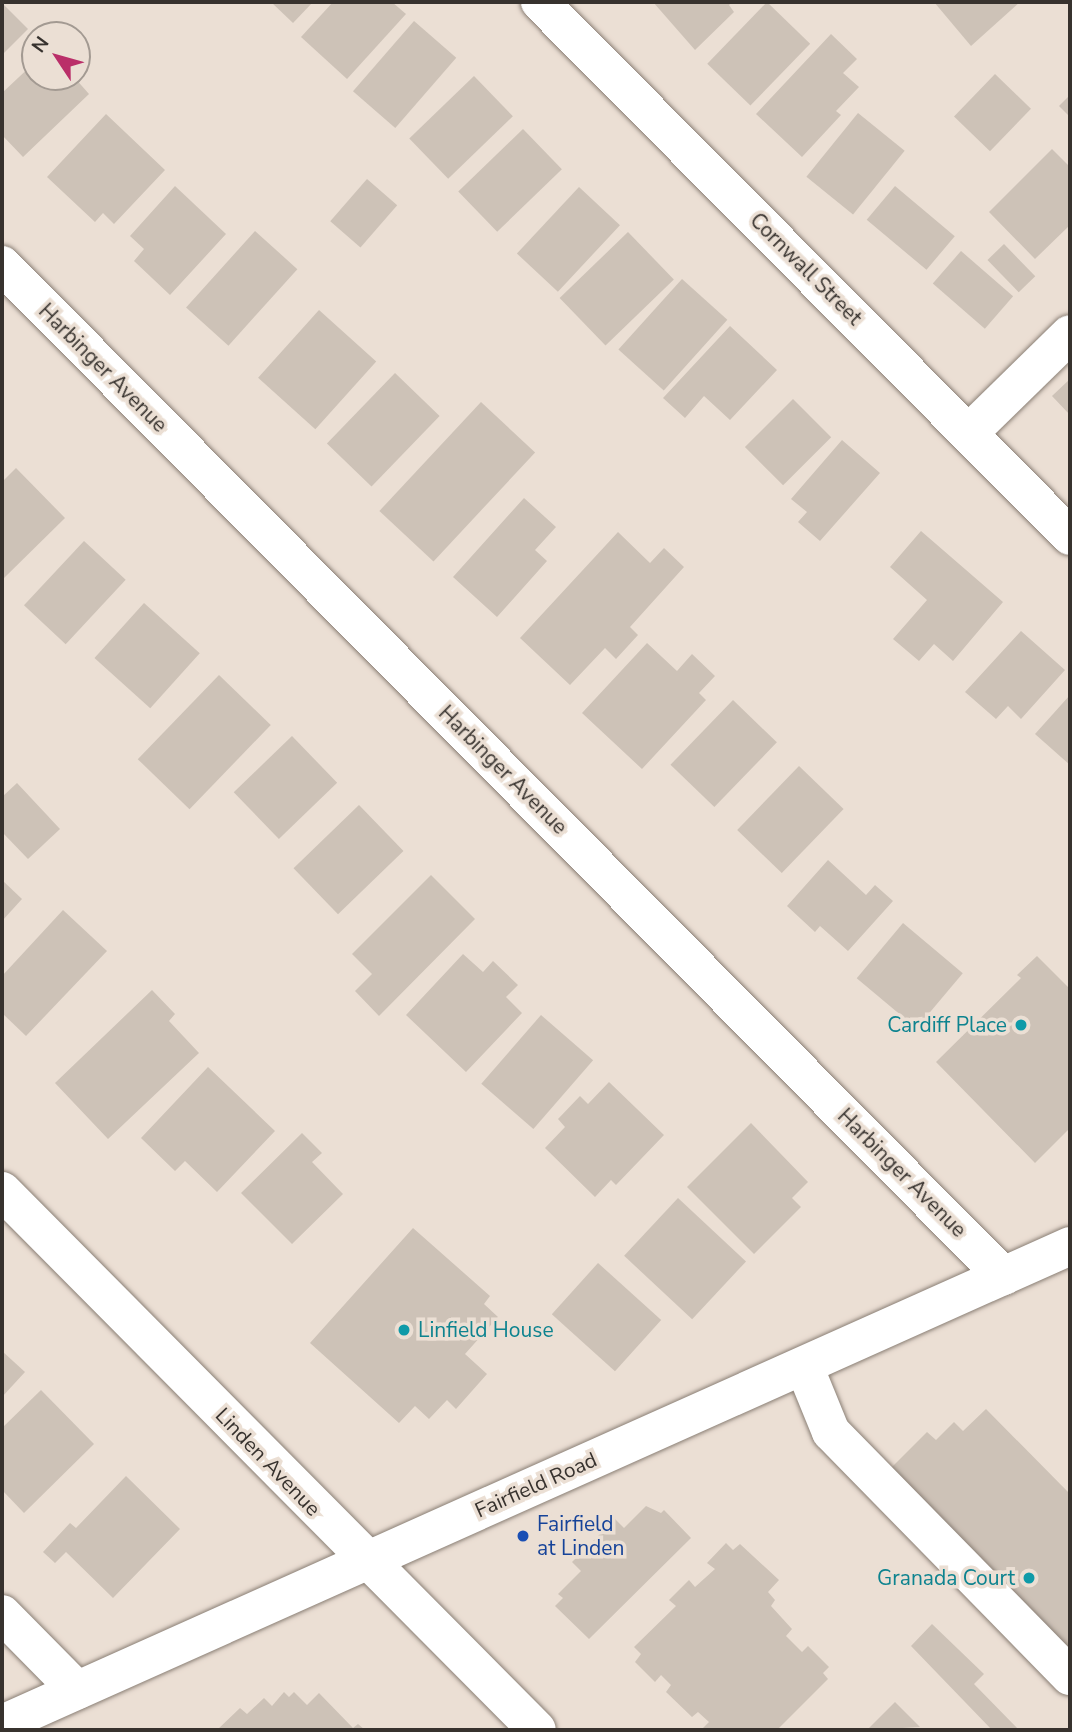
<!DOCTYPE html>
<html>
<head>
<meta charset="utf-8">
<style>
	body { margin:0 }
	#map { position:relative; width:1072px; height:1732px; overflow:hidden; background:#ebdfd4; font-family:"Nunito Sans",sans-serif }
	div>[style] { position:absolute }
	.building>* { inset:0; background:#cdc2b7; transform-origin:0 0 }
	.roads { filter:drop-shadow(0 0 2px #8a7f75) drop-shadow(0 0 2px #8a7f75) }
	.minor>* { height:38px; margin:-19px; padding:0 19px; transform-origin:19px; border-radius:19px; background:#fff }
	.dots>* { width:19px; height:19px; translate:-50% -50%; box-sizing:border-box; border:4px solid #ebdfd4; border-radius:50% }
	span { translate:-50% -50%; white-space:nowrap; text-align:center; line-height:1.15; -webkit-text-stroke:7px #ebdfd4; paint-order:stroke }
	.street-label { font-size:21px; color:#37322e }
	.culture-label { font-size:21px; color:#0d838f }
	.right { translate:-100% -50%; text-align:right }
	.left { translate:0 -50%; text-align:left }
	.transit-label { font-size:21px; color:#164399 }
	.frame { position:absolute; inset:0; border:4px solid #37322e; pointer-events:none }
	.north { position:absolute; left:21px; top:21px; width:70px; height:70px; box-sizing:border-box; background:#ebdfd4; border:2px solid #a39a92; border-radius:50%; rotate:306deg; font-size:19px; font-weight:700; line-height:28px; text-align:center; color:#37322e }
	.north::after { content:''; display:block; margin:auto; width:24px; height:32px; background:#ba2f69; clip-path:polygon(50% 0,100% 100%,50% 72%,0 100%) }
</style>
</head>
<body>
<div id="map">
	<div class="building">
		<div style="clip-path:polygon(271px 2px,313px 2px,293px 23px)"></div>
		<div style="clip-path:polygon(333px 2px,392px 2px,406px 14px,347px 79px,301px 37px)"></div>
		<div style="clip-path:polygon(653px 2px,732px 2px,729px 5px,734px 12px,695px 50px)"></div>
		<div style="left:767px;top:2px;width:60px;height:86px;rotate:44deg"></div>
		<div style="clip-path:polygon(934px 2px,1020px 2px,971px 46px)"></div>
		<div style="clip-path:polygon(2px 3px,28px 29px,2px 55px)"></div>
		<div style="left:414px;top:21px;width:56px;height:93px;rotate:41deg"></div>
		<div style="clip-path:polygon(831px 34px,857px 59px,843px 73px,859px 87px,836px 111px,841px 115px,802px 157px,756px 114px)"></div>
		<div style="clip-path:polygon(77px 48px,88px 60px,77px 70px)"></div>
		<div style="clip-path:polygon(35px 62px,35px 77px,74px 77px,89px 94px,23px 157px,2px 135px,2px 93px)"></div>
		<div style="left:995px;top:74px;width:50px;height:59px;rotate:44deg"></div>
		<div style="left:474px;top:76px;width:56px;height:90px;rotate:46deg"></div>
		<div style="clip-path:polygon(1070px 95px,1070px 117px,1059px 106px)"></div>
		<div style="left:858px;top:113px;width:60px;height:82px;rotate:39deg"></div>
		<div style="clip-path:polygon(106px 114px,165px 170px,114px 224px,103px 213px,95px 222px,47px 177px)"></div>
		<div style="left:523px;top:129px;width:56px;height:90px;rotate:46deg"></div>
		<div style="clip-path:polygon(1052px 149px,1070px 167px,1070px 225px,1035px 259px,989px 212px)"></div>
		<div style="left:367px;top:179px;width:40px;height:56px;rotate:41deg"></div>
		<div style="clip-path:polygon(175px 186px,226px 234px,170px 295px,134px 261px,144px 249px,130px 236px)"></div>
		<div style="left:895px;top:186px;width:78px;height:44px;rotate:40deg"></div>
		<div style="left:579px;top:187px;width:56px;height:91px;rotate:43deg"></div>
		<div style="left:255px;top:231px;width:57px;height:103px;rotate:42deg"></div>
		<div style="left:628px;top:232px;width:66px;height:95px;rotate:46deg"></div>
		<div style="left:1004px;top:244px;width:45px;height:23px;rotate:46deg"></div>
		<div style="left:961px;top:251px;width:69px;height:43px;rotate:41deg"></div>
		<div style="left:682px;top:279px;width:61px;height:95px;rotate:42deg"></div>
		<div style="left:319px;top:310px;width:77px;height:91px;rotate:42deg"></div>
		<div style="clip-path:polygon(730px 326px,777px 370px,730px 420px,704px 396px,685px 418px,663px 398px)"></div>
		<div style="left:395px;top:373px;width:62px;height:98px;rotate:44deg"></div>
		<div style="clip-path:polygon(1070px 379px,1070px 415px,1052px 396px)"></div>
		<div style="left:793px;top:399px;width:54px;height:68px;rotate:45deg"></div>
		<div style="left:481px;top:402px;width:74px;height:149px;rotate:43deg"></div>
		<div style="clip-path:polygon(842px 440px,880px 473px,820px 541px,798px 522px,807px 512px,791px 499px)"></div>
		<div style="clip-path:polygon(16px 468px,65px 518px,2px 580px,2px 482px)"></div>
		<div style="clip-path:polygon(524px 498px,556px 527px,535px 550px,547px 561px,497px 617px,453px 577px)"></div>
		<div style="clip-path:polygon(921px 531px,1003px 602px,953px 661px,934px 644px,919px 661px,893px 639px,927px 600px,890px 567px)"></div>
		<div style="clip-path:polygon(618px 532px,650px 563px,664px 548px,684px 567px,630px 627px,638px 635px,616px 659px,605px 648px,570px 685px,520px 638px)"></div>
		<div style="left:84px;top:541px;width:57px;height:88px;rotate:43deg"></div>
		<div style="left:144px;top:603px;width:75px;height:74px;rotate:42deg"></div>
		<div style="clip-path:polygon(1021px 631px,1065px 670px,1021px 719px,1008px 706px,996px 719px,965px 692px)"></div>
		<div style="clip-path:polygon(647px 643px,677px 671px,692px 654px,715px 676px,699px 693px,706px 700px,642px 769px,582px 713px)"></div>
		<div style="left:219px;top:675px;width:72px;height:117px;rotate:44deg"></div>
		<div style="clip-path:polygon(1070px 695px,1070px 765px,1035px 734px)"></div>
		<div style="left:733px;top:700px;width:61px;height:90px;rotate:44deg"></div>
		<div style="left:292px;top:736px;width:65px;height:81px;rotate:46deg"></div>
		<div style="left:799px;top:766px;width:62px;height:89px;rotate:44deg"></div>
		<div style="clip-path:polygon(17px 783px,60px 829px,28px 859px,2px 832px,2px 797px)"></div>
		<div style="left:359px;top:805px;width:64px;height:91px;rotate:46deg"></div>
		<div style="clip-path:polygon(828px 860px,866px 895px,875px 885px,893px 901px,848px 951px,820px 926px,815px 932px,787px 906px)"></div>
		<div style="clip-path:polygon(431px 875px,475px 919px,379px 1016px,355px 991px,372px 974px,352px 954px)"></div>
		<div style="clip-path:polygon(2px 880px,22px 899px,2px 921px)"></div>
		<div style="clip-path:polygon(63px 910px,107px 951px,26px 1036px,2px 1013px,2px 976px)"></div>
		<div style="left:903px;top:923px;width:78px;height:72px;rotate:40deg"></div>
		<div style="clip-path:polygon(463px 954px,483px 972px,493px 961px,518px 985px,506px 997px,522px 1013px,466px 1072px,406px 1015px)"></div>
		<div style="clip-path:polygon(1037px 956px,1070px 989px,1070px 1128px,1035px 1163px,936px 1062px,1021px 978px,1017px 975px)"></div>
		<div style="clip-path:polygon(152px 990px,175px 1014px,169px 1021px,199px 1053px,108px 1139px,55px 1083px)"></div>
		<div style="left:541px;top:1015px;width:69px;height:91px;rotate:41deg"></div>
		<div style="clip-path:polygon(208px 1067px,275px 1131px,217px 1192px,185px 1161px,175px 1171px,141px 1138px)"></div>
		<div style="clip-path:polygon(609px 1082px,664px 1135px,616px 1185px,611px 1180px,595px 1197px,545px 1148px,565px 1127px,558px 1119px,580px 1096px,588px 1104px)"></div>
		<div style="clip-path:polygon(751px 1123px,808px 1182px,792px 1198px,801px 1207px,754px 1254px,687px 1187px)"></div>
		<div style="clip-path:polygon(302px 1133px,322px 1153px,312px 1162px,343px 1194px,292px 1244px,241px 1193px)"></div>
		<div style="left:678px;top:1198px;width:93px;height:79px;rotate:43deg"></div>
		<div style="clip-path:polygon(413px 1228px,490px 1296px,484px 1304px,498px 1317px,465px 1354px,487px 1374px,456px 1409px,447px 1400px,429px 1419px,415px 1406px,399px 1423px,310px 1343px)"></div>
		<div style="left:598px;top:1263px;width:85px;height:69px;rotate:42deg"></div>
		<div style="clip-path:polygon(2px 1351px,25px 1372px,2px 1397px)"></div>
		<div style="clip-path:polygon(41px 1390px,94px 1444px,24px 1513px,2px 1490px,2px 1428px)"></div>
		<div style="clip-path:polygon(986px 1409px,1070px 1494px,1070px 1662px,885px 1474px,927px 1432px,936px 1440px,954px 1422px,963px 1431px)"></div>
		<div style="clip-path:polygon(126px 1476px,180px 1529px,113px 1598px,66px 1552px,55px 1563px,43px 1552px,70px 1523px,76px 1528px)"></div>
		<div style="clip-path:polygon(646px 1506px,661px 1513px,664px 1510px,691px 1538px,589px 1639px,555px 1606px,563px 1598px,558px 1594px,581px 1571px,572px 1562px,615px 1519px,624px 1528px)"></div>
		<div style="clip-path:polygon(726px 1543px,733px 1550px,740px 1544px,779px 1580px,768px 1592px,775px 1600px,771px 1606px,792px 1629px,786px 1636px,802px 1652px,808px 1646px,829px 1667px,823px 1673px,828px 1679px,777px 1730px,701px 1730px,709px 1722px,698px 1712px,692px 1717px,666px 1692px,671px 1685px,661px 1675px,655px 1682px,635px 1662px,641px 1654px,634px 1647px,676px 1606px,669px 1600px,689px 1580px,695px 1587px,715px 1569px,707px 1563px)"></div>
		<div style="clip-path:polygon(932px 1624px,984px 1674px,974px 1684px,1019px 1730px,992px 1730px,911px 1646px)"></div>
		<div style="clip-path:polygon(284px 1692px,289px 1697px,294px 1692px,307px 1705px,319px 1693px,353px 1728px,358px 1724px,365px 1730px,217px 1730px,240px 1708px,247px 1714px,264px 1698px,272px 1706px)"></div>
		<div style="clip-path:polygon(895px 1702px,920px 1727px,867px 1730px)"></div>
	</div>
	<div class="roads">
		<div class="minor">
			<div style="left:540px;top:2px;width:752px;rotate:45.22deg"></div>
			<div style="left:2px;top:265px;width:1423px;rotate:45.28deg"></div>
			<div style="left:969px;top:433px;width:141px;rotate:-44.4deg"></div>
			<div style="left:2px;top:1191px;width:759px;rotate:45.21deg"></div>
			<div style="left:804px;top:1366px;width:71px;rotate:67.8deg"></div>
			<div style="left:831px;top:1432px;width:342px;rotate:45.6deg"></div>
			<div style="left:2px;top:1614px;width:107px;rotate:45.4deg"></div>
			<div style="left:2px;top:1724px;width:1170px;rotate:-24.11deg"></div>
		</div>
	</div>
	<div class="dots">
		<div style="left:1021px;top:1025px;background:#0f9aa8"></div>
		<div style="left:404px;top:1330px;background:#0f9aa8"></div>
		<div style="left:523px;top:1536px;background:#1a4fb4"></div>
		<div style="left:1029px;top:1578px;background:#0f9aa8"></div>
	</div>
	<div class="street-label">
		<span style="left:806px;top:269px;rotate:45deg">Cornwall Street</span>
		<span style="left:103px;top:368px;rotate:45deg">Harbinger Avenue</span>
		<span style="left:503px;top:770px;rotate:45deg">Harbinger Avenue</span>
		<span style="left:902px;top:1173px;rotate:45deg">Harbinger Avenue</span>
		<span style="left:268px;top:1462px;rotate:46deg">Linden Avenue</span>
		<span style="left:536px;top:1485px;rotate:-24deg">Fairfield Road</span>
	</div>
	<div class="culture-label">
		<span class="right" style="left:1007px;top:1025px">Cardiff Place</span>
		<span class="left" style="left:418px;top:1330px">Linfield House</span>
		<span class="right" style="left:1015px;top:1578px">Granada Court</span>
	</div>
	<div class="transit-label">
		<span class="left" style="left:537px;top:1536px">Fairfield<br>at Linden</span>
	</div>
	<div class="frame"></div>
	<div class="north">N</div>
</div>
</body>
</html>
